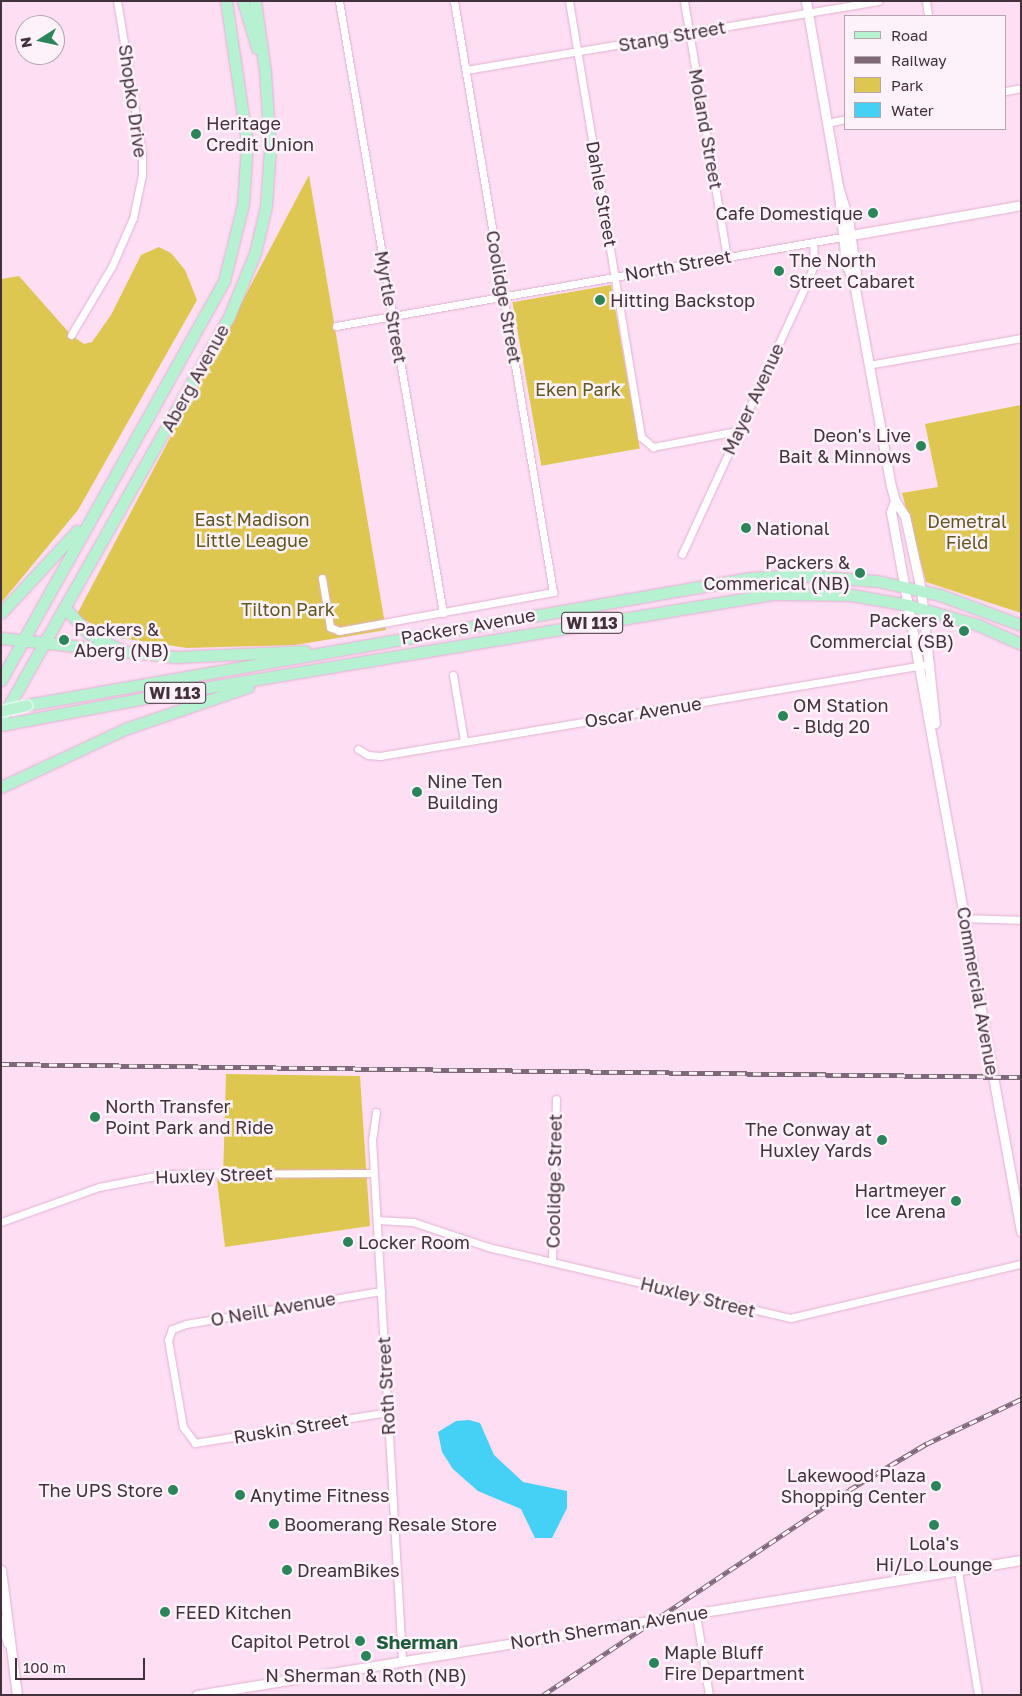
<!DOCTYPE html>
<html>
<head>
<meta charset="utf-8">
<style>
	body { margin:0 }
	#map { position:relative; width:1022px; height:1696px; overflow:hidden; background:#fddef3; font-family:"Golos Text",sans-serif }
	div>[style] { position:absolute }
	.green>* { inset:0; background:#dec750; transform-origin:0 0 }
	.water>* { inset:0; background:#44d1f5 }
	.roads { filter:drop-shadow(0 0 1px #e2b0d2) drop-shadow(0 0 1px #e2b0d2) }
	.minor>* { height:7px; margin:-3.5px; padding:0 3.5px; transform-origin:3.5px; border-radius:3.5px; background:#fff }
	.tertiary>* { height:9px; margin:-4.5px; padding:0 4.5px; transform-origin:4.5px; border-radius:4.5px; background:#fff }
	.primary>* { height:11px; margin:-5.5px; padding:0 5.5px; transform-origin:5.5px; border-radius:5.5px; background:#b6f2d1 }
	.rail>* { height:4.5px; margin-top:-2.25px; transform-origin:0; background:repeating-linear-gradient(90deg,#fdf2f9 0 8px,#7f6878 0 16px); box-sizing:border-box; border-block:1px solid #7f6878 }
	.bridges { filter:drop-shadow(0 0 1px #fff) drop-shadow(0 0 1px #fff) }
	.primary-bridge>* { height:11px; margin:-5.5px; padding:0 5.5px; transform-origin:5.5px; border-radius:5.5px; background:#b6f2d1 }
	.dots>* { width:14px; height:14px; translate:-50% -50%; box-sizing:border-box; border:2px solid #fdf2f9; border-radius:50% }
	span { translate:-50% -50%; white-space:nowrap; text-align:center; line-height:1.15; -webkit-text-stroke:5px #fdf2f9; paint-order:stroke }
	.shield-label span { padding:1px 4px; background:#fdf2f9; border:1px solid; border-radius:4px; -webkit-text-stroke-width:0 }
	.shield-label { font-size:16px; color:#43303d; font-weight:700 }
	.street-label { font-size:18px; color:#43303d }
	.poi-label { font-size:18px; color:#43303d }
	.left { translate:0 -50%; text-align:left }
	.right { translate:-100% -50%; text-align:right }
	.park-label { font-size:18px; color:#60561e }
	.neighbourhood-label { font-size:19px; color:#1e5b3d; font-weight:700 }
	.frame { position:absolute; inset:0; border:2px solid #43303d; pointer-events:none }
	.legend { position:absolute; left:844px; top:15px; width:162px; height:115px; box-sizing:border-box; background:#fdf2f9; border:1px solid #b3a4ae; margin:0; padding:6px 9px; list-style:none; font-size:15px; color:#43303d }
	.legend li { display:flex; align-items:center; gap:10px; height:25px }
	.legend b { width:25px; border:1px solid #b3a4ae }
	.north { position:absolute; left:15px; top:15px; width:50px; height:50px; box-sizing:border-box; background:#fdf2f9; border:1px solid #b3a4ae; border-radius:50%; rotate:260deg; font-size:14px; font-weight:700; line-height:20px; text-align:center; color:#43303d }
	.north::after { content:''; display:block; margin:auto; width:18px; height:22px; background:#2c855a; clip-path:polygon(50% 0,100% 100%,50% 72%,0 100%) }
	.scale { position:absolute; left:15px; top:1658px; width:130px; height:22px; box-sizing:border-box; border:2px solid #43303d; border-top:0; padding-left:6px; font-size:15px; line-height:18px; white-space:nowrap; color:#43303d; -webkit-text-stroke:4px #fdf2f9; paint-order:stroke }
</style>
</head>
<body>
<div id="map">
	<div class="green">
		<div style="clip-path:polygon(309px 175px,386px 630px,295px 645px,187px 648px,121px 638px,76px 616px)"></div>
		<div style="clip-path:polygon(159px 247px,171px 253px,185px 270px,197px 300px,78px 510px,1px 603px,1px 279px,19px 276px,71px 335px,84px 344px,92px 342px,111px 315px,141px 255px)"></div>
		<div style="left:611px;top:285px;width:166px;height:100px;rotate:80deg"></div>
		<div style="clip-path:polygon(1021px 405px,1021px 613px,926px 582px,902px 493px,938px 487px,925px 424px)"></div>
		<div style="clip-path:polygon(226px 1074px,360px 1076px,370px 1226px,225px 1247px,217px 1180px,223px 1179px)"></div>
	</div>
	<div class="water">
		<div style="clip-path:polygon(469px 1420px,480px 1423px,494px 1455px,523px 1482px,567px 1491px,567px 1508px,552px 1538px,535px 1538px,521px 1509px,478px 1491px,453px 1469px,442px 1452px,438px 1432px,456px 1421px)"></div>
	</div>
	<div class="roads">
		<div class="minor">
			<div style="left:339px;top:1px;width:621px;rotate:80.36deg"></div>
			<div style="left:569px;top:1px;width:442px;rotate:80.6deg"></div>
			<div style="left:641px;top:437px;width:16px;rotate:40deg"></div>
			<div style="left:653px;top:447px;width:86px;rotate:-10.8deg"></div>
			<div style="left:684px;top:1px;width:260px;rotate:80.5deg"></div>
			<div style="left:926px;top:1px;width:15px;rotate:82deg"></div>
			<div style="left:466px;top:70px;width:418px;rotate:-9.5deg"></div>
			<div style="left:1006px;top:91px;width:15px;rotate:-11deg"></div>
			<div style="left:827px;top:123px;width:19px;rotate:-12deg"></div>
			<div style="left:336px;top:326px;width:514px;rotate:-9.98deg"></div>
			<div style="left:71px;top:335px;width:80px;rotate:-59.3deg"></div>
			<div style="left:112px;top:266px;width:52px;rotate:-66.4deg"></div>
			<div style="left:133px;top:218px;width:44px;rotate:-78.2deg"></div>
			<div style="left:142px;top:175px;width:22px;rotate:-90deg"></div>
			<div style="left:142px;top:153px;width:154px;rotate:-99.3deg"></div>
			<div style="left:868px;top:365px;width:155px;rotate:-10deg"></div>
			<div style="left:682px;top:554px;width:297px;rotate:-65.3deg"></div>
			<div style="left:806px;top:284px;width:21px;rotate:-67deg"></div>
			<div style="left:814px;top:265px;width:23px;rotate:-92deg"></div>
			<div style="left:322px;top:578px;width:50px;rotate:80.7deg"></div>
			<div style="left:330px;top:627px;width:10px;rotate:24deg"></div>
			<div style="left:339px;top:631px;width:218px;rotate:-10.3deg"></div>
			<div style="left:553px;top:592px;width:599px;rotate:-99.51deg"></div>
			<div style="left:453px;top:675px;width:67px;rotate:80.5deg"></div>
			<div style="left:358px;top:749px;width:12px;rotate:31deg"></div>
			<div style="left:368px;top:755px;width:12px;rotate:5deg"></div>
			<div style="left:380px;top:756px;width:557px;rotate:-9.51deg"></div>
			<div style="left:965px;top:918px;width:56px;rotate:2deg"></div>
			<div style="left:376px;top:1112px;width:28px;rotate:98deg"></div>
			<div style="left:372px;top:1140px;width:520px;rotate:86.69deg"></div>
			<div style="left:377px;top:1220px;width:36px;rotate:3deg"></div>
			<div style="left:413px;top:1222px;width:79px;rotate:18.4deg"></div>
			<div style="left:488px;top:1247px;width:310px;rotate:13.2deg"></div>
			<div style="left:790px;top:1318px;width:237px;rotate:-13.2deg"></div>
			<div style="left:1px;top:1222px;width:104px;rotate:-19.7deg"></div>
			<div style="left:99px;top:1187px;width:68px;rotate:-11deg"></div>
			<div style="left:166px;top:1174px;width:208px;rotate:-0.3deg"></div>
			<div style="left:552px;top:1262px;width:163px;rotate:-88.6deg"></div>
			<div style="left:381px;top:1291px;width:198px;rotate:170.4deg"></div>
			<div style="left:186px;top:1324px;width:15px;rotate:160deg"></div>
			<div style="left:172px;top:1329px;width:12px;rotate:110deg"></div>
			<div style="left:168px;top:1340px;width:88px;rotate:80.2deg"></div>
			<div style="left:183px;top:1427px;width:20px;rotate:53deg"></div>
			<div style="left:195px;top:1443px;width:195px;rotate:-9.1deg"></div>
			<div style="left:958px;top:1571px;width:126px;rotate:80.8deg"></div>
			<div style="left:696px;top:1614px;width:82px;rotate:80.9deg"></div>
		</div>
		<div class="tertiary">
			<div style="left:806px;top:1px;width:188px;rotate:80.2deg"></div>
			<div style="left:838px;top:186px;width:34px;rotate:73deg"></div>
			<div style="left:848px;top:218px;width:57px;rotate:81.9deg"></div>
			<div style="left:856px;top:274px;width:9px;rotate:103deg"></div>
			<div style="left:838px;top:186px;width:78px;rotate:84.1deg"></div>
			<div style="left:846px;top:264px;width:21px;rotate:67deg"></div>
			<div style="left:854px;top:283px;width:206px;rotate:79.7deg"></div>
			<div style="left:891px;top:486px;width:16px;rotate:75deg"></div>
			<div style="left:895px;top:501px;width:18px;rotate:56deg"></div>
			<div style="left:905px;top:516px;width:76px;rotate:77.8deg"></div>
			<div style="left:921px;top:590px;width:134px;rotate:84deg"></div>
			<div style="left:846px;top:236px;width:178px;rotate:-10deg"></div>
			<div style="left:895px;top:501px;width:12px;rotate:110deg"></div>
			<div style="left:891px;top:512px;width:731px;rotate:79.75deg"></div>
			<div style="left:1px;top:1570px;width:126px;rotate:82.7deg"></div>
			<div style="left:1px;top:1619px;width:25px;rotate:74deg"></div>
			<div style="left:197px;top:1695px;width:835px;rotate:-9.3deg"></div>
		</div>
		<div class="primary">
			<div style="left:243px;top:1px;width:49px;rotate:73.4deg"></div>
			<div style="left:64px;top:607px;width:35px;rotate:47deg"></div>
			<div style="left:88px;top:633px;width:36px;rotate:27deg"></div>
			<div style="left:1px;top:613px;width:112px;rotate:-47.2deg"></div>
			<div style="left:1px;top:638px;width:176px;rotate:6.2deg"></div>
			<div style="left:176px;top:657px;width:129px;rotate:-2.7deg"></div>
			<div style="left:1px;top:680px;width:457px;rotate:-60.8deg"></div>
			<div style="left:224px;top:281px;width:79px;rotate:-76.1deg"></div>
			<div style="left:243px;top:204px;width:61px;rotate:-86.2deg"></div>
			<div style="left:247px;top:143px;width:144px;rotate:-98.4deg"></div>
			<div style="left:26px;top:705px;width:735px;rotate:-9.95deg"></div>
			<div style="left:750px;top:578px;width:48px;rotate:-3.6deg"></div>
			<div style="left:798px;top:575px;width:79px;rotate:4.3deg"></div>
			<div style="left:877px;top:581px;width:65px;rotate:12.5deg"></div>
			<div style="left:940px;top:595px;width:86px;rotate:20.3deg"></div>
			<div style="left:3px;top:716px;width:456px;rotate:-60.5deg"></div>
			<div style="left:228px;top:319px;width:71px;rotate:-67.8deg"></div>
			<div style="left:255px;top:253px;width:48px;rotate:-76.8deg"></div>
			<div style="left:266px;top:206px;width:57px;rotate:-86deg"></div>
			<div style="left:270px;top:149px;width:78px;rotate:-93.7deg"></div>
			<div style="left:265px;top:71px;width:71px;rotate:-98.1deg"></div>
			<div style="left:1px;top:725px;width:163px;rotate:-10.6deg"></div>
			<div style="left:161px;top:695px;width:620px;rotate:-9.37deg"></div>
			<div style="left:773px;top:594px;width:79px;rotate:0.7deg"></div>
			<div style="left:852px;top:595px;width:57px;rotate:10.1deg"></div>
			<div style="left:908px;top:605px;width:73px;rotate:15.9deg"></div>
			<div style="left:978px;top:625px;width:47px;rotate:23.8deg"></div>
			<div style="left:1px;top:787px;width:137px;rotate:-25.1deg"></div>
			<div style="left:125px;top:729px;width:130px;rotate:-18.9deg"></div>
		</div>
	</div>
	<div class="rail">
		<div style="left:1px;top:1064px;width:1020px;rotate:0.73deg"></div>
		<div style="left:543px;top:1695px;width:368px;rotate:-33.8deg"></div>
		<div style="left:849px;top:1490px;width:90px;rotate:-30.9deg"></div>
		<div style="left:926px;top:1444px;width:105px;rotate:-25.3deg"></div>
	</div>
	<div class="bridges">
		<div class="primary-bridge">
			<div style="left:1px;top:711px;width:26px;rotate:-13deg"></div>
		</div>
	</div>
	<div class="dots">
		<div style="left:196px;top:134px;background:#2c855a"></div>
		<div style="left:873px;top:213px;background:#2c855a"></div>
		<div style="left:779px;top:271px;background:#2c855a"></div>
		<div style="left:600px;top:300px;background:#2c855a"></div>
		<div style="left:921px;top:446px;background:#2c855a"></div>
		<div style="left:746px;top:528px;background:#2c855a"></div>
		<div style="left:860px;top:573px;background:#2c855a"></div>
		<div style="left:964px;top:631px;background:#2c855a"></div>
		<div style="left:64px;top:640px;background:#2c855a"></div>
		<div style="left:783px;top:716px;background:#2c855a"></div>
		<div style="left:417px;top:792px;background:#2c855a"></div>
		<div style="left:95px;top:1117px;background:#2c855a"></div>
		<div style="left:882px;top:1140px;background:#2c855a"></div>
		<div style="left:956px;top:1201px;background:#2c855a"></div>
		<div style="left:348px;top:1242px;background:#2c855a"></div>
		<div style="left:936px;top:1486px;background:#2c855a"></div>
		<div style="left:173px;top:1490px;background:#2c855a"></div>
		<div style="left:240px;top:1495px;background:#2c855a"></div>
		<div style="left:274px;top:1524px;background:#2c855a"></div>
		<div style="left:934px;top:1525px;background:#2c855a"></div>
		<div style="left:287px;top:1570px;background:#2c855a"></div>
		<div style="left:165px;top:1612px;background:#2c855a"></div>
		<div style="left:360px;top:1641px;background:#2c855a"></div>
		<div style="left:366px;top:1656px;background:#2c855a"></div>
		<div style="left:654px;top:1663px;background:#2c855a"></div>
	</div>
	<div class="shield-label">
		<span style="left:592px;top:623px">WI 113</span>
		<span style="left:175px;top:693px">WI 113</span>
	</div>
	<div class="street-label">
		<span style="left:672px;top:36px;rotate:-10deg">Stang Street</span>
		<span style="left:133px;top:101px;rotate:82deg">Shopko Drive</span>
		<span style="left:706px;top:129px;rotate:80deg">Moland Street</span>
		<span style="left:602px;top:194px;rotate:80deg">Dahle Street</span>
		<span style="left:678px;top:265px;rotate:-10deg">North Street</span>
		<span style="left:504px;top:297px;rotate:80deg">Coolidge Street</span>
		<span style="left:391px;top:307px;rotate:80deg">Myrtle Street</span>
		<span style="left:195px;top:378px;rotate:-61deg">Aberg Avenue</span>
		<span style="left:753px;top:399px;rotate:-65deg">Mayer Avenue</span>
		<span style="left:468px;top:626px;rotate:-10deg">Packers Avenue</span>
		<span style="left:643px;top:712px;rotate:-9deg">Oscar Avenue</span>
		<span style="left:978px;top:991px;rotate:80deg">Commercial Avenue</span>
		<span style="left:214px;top:1175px;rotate:-2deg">Huxley Street</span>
		<span style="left:554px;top:1181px;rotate:-89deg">Coolidge Street</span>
		<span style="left:698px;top:1297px;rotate:14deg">Huxley Street</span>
		<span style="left:273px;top:1309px;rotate:-10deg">O Neill Avenue</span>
		<span style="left:386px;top:1386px;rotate:-93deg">Roth Street</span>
		<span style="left:291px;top:1428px;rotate:-9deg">Ruskin Street</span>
		<span style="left:609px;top:1627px;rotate:-9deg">North Sherman Avenue</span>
	</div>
	<div class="poi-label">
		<span class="left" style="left:206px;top:134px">Heritage<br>Credit Union</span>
		<span class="right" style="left:863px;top:213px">Cafe Domestique</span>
		<span class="left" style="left:789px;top:271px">The North<br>Street Cabaret</span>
		<span class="left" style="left:610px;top:300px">Hitting Backstop</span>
		<span class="right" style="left:911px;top:446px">Deon's Live<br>Bait &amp; Minnows</span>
		<span class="left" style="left:756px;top:528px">National</span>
		<span class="right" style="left:850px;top:573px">Packers &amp;<br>Commerical (NB)</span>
		<span class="right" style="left:954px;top:631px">Packers &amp;<br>Commercial (SB)</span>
		<span class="left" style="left:74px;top:640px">Packers &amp;<br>Aberg (NB)</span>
		<span class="left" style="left:793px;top:716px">OM Station<br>- Bldg 20</span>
		<span class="left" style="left:427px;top:792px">Nine Ten<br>Building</span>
		<span class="left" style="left:105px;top:1117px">North Transfer<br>Point Park and Ride</span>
		<span class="right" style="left:872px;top:1140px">The Conway at<br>Huxley Yards</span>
		<span class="right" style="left:946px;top:1201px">Hartmeyer<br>Ice Arena</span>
		<span class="left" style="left:358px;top:1242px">Locker Room</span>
		<span class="right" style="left:926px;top:1486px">Lakewood Plaza<br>Shopping Center</span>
		<span class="right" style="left:163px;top:1490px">The UPS Store</span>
		<span class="left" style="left:250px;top:1495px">Anytime Fitness</span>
		<span class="left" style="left:284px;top:1524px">Boomerang Resale Store</span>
		<span style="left:934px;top:1554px">Lola's<br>Hi/Lo Lounge</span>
		<span class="left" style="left:297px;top:1570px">DreamBikes</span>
		<span class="left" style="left:175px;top:1612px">FEED Kitchen</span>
		<span class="right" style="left:350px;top:1641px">Capitol Petrol</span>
		<span class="left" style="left:664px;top:1663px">Maple Bluff<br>Fire Department</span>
		<span style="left:366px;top:1675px">N Sherman &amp; Roth (NB)</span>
	</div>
	<div class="park-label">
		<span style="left:578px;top:389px">Eken Park</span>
		<span style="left:252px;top:530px">East Madison<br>Little League</span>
		<span style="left:967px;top:532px">Demetral<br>Field</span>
		<span style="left:288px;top:609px">Tilton Park</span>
	</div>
	<div class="neighbourhood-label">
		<span style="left:417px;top:1642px">Sherman</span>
	</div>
	<div class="frame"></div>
	<ul class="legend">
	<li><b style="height:6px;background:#b6f2d1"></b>Road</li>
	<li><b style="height:6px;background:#7f6878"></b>Railway</li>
	<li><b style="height:14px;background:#dec750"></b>Park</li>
	<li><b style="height:14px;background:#44d1f5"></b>Water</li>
	</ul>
	<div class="north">N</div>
	<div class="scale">100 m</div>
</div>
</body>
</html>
